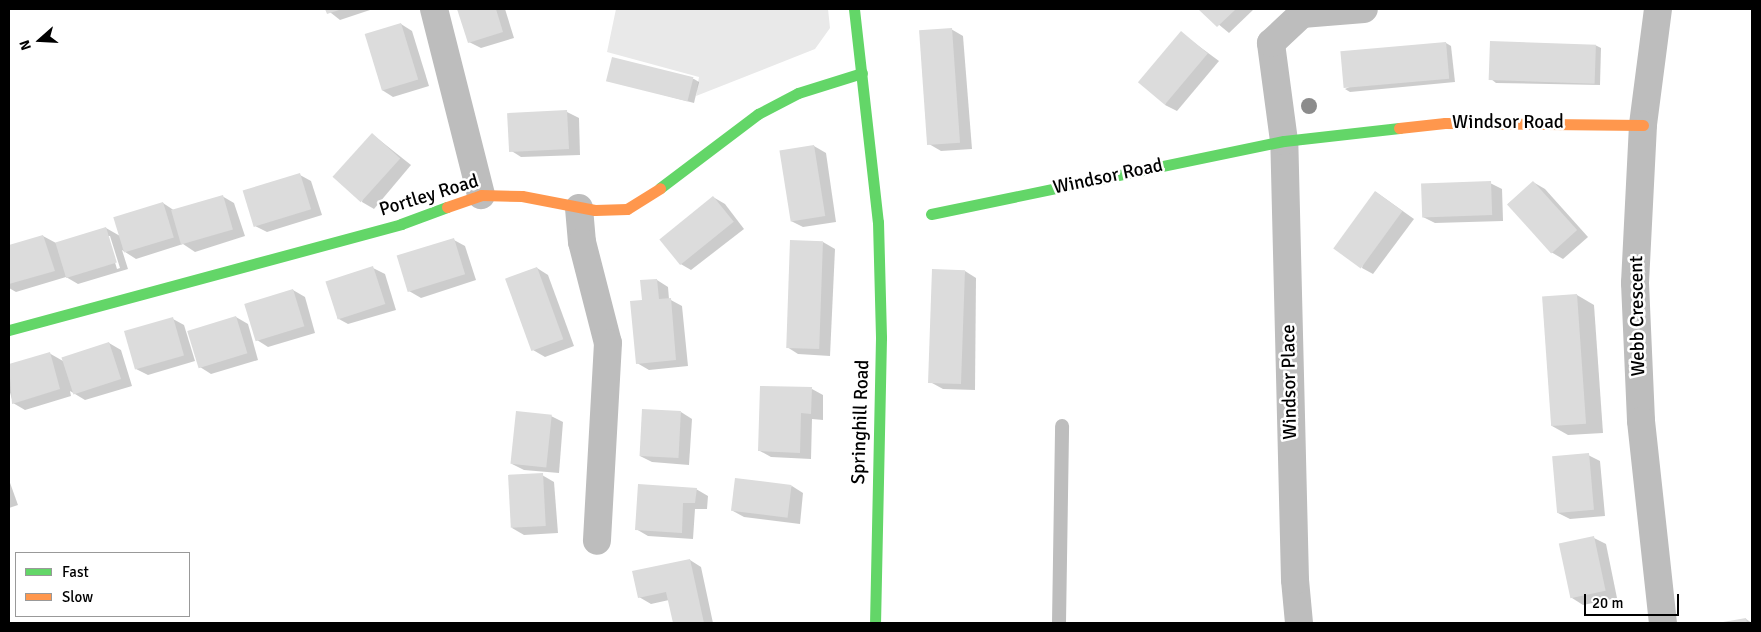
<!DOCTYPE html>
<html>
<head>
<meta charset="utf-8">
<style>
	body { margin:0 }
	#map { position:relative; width:1761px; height:632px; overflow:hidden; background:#fff; font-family:Signika,sans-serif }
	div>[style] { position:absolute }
	.green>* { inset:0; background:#e9e9e9 }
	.shadow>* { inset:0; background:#0003 }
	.building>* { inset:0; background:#dcdcdc; transform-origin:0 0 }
	.lane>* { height:14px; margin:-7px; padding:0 7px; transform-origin:7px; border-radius:7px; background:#bdbdbd }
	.street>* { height:28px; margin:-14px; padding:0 14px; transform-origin:14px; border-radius:14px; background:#bdbdbd }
	.fast>* { height:11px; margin:-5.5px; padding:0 5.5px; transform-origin:5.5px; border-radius:5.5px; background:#63d668 }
	.slow>* { height:11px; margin:-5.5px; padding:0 5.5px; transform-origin:5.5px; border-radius:5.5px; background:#ff974d }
	.trees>* { width:16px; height:16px; margin:-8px; border-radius:50%; background:#8c8c8c }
	span { translate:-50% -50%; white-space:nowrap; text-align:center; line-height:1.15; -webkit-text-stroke:5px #fff; paint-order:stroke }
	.street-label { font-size:19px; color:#000 }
	.frame { position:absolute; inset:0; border:10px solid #000; pointer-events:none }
	.legend { position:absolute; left:15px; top:552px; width:175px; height:65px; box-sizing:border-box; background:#fff; border:1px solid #999; margin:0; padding:6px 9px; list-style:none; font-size:15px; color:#000 }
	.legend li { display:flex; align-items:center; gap:10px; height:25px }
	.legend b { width:25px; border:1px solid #999 }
	.north { position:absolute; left:15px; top:15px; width:50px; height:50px; -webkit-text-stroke:4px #fff; paint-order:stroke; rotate:251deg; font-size:14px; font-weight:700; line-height:20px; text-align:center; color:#000 }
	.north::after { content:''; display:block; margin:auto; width:18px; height:22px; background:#000; clip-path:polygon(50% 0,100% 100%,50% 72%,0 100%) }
	.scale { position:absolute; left:1584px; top:594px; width:95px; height:22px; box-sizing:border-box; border:2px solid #000; border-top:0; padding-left:6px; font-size:15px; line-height:18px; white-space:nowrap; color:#000; -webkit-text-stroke:4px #fff; paint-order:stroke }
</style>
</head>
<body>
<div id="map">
	<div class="green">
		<div style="clip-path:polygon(616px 9px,828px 9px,830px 28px,815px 49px,696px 96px,699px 77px,607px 52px)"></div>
	</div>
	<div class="shadow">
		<div style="clip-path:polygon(326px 9px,373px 9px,340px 20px)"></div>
		<div style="clip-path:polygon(458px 9px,505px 9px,514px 38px,481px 48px,469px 42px)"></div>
		<div style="clip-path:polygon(1200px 9px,1254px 9px,1229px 33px)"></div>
		<div style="clip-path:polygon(401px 24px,412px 31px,429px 86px,393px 97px,382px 90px)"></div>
		<div style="clip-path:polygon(951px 29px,963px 36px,972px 149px,941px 151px,929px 144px)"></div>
		<div style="clip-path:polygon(1181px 33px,1219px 61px,1177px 111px,1165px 105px)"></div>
		<div style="clip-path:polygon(1446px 43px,1451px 46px,1455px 82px,1350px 92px,1345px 89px)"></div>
		<div style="clip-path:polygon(1595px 45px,1601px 48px,1600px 85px,1496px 83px,1491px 79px)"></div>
		<div style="clip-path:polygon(694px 79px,699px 82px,694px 103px,607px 80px)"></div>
		<div style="clip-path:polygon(567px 112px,579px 118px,580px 155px,521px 157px,510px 150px,508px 114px)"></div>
		<div style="clip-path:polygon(372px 134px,411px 165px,374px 209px,362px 202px)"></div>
		<div style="clip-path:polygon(814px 146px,826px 153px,836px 222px,803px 227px,791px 221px)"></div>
		<div style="clip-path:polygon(300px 175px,311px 181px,322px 215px,267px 232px,255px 226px)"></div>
		<div style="clip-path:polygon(1533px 182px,1545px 189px,1588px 237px,1563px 259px,1551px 252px,1508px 204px)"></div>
		<div style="clip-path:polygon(1490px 183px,1502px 189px,1503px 221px,1435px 223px,1423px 217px)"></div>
		<div style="clip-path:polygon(1376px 192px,1414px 219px,1373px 274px,1362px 268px)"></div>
		<div style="clip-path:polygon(evenodd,222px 196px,234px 203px,245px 236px,195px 252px,183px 244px,136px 259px,122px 250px,128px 269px,78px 284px,66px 277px,16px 292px,9px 288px,9px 247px,43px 236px,56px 243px,106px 228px,120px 236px,163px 203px,175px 211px,222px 196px,107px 236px,110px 236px,120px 268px,117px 269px,107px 236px)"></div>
		<div style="clip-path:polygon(713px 197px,725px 204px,744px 229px,691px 270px,679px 263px)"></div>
		<div style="clip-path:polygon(454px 240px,465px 246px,476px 280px,421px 298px,409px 291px)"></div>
		<div style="clip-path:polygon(823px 242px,835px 249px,830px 356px,798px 354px,787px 347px)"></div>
		<div style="clip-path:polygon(373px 268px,385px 274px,396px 310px,348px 324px,337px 318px)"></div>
		<div style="clip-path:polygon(537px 268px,548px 275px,574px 346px,545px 357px,533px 350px)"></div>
		<div style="clip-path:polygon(965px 271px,976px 278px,975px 390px,943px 389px,932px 383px)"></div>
		<div style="clip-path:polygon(657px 280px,668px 287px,669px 299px,682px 306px,688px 366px,649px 370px,637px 363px,643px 301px)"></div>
		<div style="clip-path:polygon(293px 290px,305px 297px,315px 333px,268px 347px,257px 340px)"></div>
		<div style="clip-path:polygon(1577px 295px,1594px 305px,1603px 433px,1568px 435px,1552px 426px,1543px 297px)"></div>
		<div style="clip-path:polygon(236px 317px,248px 324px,258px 360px,211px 374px,200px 367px)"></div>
		<div style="clip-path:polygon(173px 319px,184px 325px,195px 361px,148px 375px,136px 369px)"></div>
		<div style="clip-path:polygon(109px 343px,121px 350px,132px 386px,85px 400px,70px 391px,71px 396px,25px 410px,13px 403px,9px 389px,9px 365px,49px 353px,63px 361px)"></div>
		<div style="clip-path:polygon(812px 389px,823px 395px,823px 420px,812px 419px,811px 459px,771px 457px,760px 451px)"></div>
		<div style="clip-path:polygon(681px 412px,692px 419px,689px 465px,652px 462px,640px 456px)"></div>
		<div style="clip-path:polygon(551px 416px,563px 422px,559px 473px,524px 470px,512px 464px)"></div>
		<div style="clip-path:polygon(1588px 455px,1600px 461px,1605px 516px,1570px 519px,1558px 513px)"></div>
		<div style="clip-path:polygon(542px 475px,554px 482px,558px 533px,524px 535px,512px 528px)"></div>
		<div style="clip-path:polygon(9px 480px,18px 505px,9px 508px)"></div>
		<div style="clip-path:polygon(792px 486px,803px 493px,800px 524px,744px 517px,733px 511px)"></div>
		<div style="clip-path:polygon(696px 489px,708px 496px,707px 509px,695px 509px,693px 539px,648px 536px,636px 529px)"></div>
		<div style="clip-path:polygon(1594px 538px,1606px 544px,1617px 598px,1583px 605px,1572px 598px)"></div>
		<div style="clip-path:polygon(690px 560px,701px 567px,713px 623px,674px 623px,669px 600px,651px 604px,639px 597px)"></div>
		<div style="clip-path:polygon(1746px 619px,1752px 623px,1725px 623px)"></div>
	</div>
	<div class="building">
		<div style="clip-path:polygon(325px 9px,342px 9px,327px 14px)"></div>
		<div style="clip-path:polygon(457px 9px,496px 9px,503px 32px,468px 43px)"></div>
		<div style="clip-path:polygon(1198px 9px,1236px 9px,1217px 27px)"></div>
		<div style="left:401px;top:23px;width:59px;height:38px;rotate:73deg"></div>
		<div style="left:952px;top:28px;width:115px;height:33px;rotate:86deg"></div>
		<div style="left:1181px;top:31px;width:35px;height:67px;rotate:40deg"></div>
		<div style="left:1490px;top:41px;width:106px;height:39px;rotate:2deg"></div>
		<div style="left:1446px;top:42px;width:37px;height:106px;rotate:85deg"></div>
		<div style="left:612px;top:57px;width:84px;height:25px;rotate:14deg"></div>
		<div style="left:567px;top:110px;width:39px;height:60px;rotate:87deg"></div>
		<div style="left:372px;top:133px;width:38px;height:59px;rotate:42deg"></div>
		<div style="left:814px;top:145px;width:72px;height:35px;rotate:81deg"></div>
		<div style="left:300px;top:173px;width:38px;height:60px;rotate:73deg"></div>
		<div style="left:1491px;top:181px;width:34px;height:70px;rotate:88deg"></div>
		<div style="left:1533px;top:181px;width:66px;height:35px;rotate:48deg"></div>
		<div style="left:1375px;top:191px;width:34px;height:71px;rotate:36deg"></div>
		<div style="left:223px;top:195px;width:36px;height:54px;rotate:74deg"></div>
		<div style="left:713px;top:196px;width:33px;height:69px;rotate:51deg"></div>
		<div style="left:163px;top:202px;width:37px;height:52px;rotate:73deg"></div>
		<div style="left:106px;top:227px;width:37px;height:53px;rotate:73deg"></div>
		<div style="clip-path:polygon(43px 235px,55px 271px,9px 284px,9px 245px)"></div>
		<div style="left:454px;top:238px;width:38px;height:60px;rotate:73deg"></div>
		<div style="left:790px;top:240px;width:33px;height:108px;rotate:2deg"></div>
		<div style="left:373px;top:266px;width:40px;height:50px;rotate:72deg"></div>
		<div style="left:537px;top:267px;width:77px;height:34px;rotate:70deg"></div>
		<div style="left:932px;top:269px;width:33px;height:114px;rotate:2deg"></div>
		<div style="clip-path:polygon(657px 279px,659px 299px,671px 298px,676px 360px,636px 364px,630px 301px,642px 300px,640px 280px)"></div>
		<div style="left:293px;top:289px;width:39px;height:51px;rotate:73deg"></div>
		<div style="left:1577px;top:294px;width:130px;height:35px;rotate:86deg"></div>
		<div style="left:236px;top:316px;width:39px;height:51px;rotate:73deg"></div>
		<div style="left:173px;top:317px;width:40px;height:51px;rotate:74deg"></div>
		<div style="left:109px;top:342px;width:39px;height:50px;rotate:72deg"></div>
		<div style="clip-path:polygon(50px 352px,60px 389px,12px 404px,9px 364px)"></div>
		<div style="clip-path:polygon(760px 386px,812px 387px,811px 414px,801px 413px,800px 453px,758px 451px)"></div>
		<div style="left:642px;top:409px;width:39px;height:47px;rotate:3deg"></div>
		<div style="left:516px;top:411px;width:36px;height:53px;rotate:6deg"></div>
		<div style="left:1589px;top:453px;width:57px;height:37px;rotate:85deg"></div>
		<div style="left:543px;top:473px;width:53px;height:35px;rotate:87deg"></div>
		<div style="left:735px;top:478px;width:57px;height:33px;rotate:7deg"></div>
		<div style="clip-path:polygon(638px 484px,697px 488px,695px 503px,683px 503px,682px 533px,635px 530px)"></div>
		<div style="left:1594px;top:536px;width:56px;height:36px;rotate:78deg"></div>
		<div style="clip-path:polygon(690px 559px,704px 623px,673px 623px,666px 592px,638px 598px,632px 571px)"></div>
		<div style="clip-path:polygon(1746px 618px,1747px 623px,1723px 623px,1723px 622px)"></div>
	</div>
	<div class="lane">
		<div style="left:1059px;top:623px;width:197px;rotate:-89.1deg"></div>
	</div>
	<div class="street">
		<div style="left:434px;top:9px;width:192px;rotate:75.8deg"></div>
		<div style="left:1658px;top:9px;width:117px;rotate:97.4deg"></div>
		<div style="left:1643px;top:125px;width:158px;rotate:92.9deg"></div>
		<div style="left:1635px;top:283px;width:138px;rotate:87.5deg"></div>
		<div style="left:1641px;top:421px;width:203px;rotate:83.8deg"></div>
		<div style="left:579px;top:208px;width:34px;rotate:85deg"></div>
		<div style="left:582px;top:242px;width:104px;rotate:75.6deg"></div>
		<div style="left:608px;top:343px;width:198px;rotate:93.2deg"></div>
		<div style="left:1299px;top:623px;width:43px;rotate:-95.3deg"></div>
		<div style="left:1295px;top:580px;width:439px;rotate:-91.4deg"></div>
		<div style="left:1284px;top:141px;width:99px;rotate:-97.6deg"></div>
		<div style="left:1271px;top:43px;width:42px;rotate:-43.1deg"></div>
		<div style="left:1302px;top:14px;width:62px;rotate:-4.6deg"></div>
	</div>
	<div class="fast">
		<div style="left:854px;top:9px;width:214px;rotate:83.6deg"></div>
		<div style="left:878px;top:222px;width:116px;rotate:88.5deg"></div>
		<div style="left:881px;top:338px;width:285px;rotate:91.2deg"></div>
		<div style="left:660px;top:188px;width:123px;rotate:-37.1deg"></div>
		<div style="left:758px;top:114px;width:45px;rotate:-27.7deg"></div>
		<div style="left:798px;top:93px;width:67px;rotate:-17.4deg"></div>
		<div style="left:931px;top:214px;width:360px;rotate:-11.7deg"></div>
		<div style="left:1284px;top:141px;width:116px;rotate:-6.4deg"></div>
		<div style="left:9px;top:330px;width:406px;rotate:-15.1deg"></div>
		<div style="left:401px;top:224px;width:49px;rotate:-20.3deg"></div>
	</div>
	<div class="slow">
		<div style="left:1399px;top:128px;width:46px;rotate:-6.2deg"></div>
		<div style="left:1445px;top:123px;width:198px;rotate:0.6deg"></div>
		<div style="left:447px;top:207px;width:36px;rotate:-19deg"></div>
		<div style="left:481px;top:195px;width:41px;rotate:1.4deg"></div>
		<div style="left:522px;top:196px;width:74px;rotate:10.9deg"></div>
		<div style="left:595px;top:210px;width:32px;rotate:-2deg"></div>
		<div style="left:627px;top:209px;width:39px;rotate:-32deg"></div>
	</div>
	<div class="trees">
		<div style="left:1309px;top:106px"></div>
	</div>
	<div class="street-label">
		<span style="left:1508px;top:123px">Windsor Road</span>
		<span style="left:1108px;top:177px;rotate:-12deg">Windsor Road</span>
		<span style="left:429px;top:196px;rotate:-17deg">Portley Road</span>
		<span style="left:1638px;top:316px;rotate:-91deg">Webb Crescent</span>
		<span style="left:1290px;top:382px;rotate:-91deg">Windsor Place</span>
		<span style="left:861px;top:422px;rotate:-88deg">Springhill Road</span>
	</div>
	<div class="frame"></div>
	<ul class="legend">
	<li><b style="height:6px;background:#63d668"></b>Fast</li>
	<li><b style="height:6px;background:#ff974d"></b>Slow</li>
	</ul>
	<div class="north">N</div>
	<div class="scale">20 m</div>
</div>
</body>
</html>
